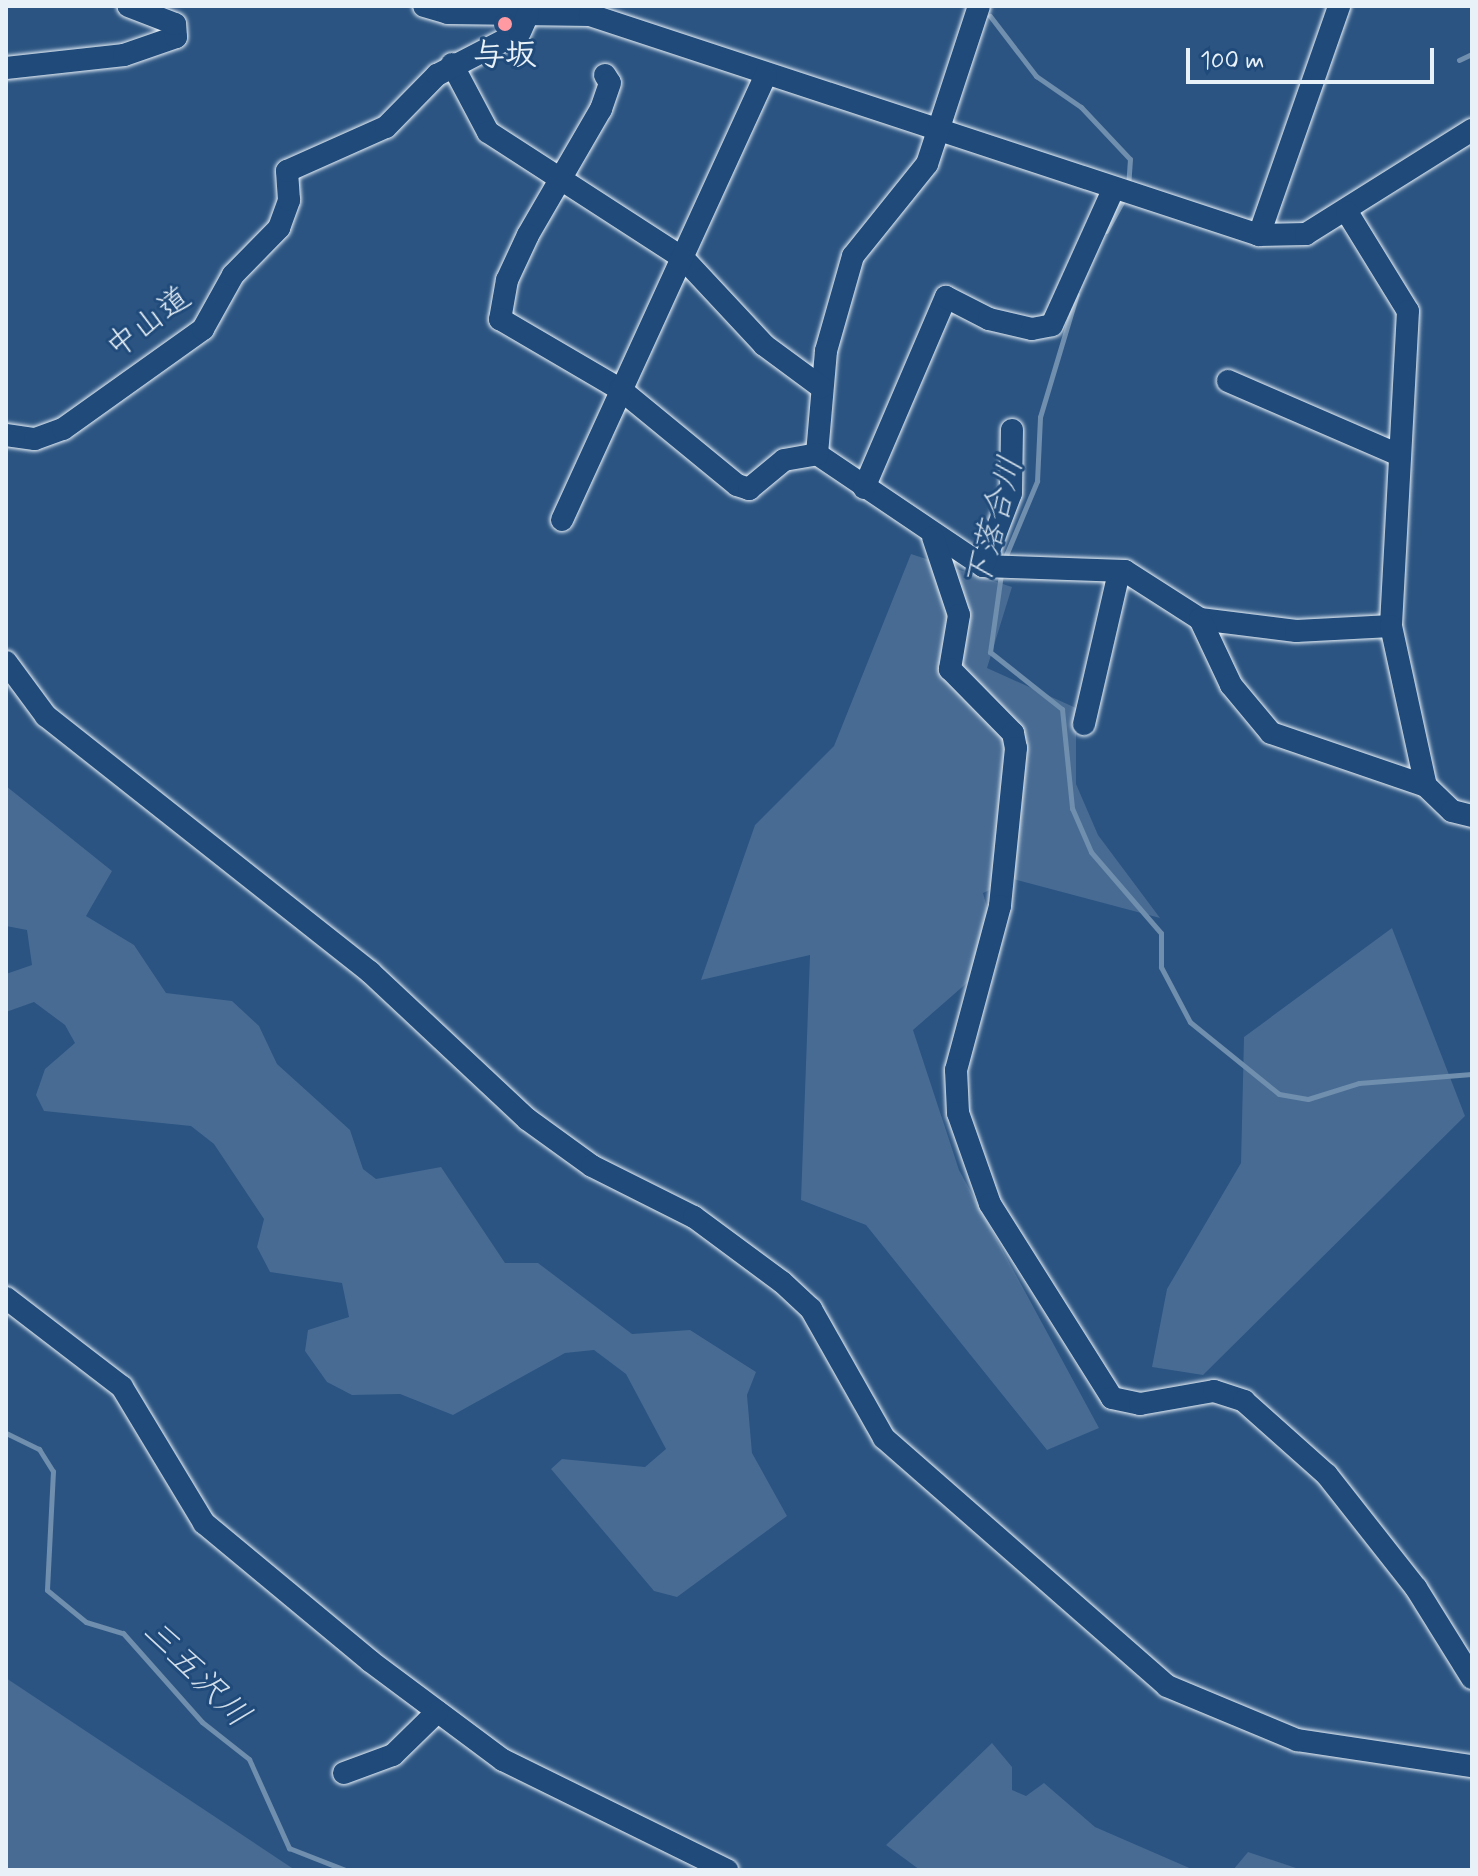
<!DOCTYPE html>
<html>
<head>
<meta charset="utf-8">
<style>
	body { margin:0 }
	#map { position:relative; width:1478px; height:1876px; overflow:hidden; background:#2b5482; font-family:Mynerve,"Klee One",sans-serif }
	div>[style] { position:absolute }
	.green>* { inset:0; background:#476b93 }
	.stream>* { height:5px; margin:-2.5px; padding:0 2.5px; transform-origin:2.5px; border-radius:2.5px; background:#708ead }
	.roads { filter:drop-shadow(0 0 2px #e8f1f8) drop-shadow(0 0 2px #e8f1f8) }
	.minor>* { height:22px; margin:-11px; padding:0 11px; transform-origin:11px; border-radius:11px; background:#1f4a7a }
	.dots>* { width:22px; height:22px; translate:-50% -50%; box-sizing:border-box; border:4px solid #1f4a7a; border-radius:50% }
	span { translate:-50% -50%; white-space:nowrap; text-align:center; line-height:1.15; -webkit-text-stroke:6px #1f4a7a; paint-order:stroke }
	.poi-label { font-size:32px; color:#e8f1f8; font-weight:700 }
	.street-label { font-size:32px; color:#e8f1f8 }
	.water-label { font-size:34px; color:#d0dde9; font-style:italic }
	.frame { position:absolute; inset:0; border:8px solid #e8f1f8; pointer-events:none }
	.scale { position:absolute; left:1186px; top:48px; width:248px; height:36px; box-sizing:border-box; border:4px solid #e8f1f8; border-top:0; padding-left:10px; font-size:24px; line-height:28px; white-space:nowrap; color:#e8f1f8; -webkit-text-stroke:6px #1f4a7a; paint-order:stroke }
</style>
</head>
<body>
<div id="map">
	<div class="green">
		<div style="clip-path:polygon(911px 554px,1012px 587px,987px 668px,1076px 708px,1076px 784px,1098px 835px,1160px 918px,1013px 879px,983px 893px,1000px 954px,913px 1030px,959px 1170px,1099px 1428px,1047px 1450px,866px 1225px,801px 1200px,810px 955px,701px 980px,755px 825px,834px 746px)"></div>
		<div style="clip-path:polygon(6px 786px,112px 871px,86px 916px,134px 945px,166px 993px,232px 1001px,259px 1026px,277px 1064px,350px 1130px,363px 1169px,376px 1179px,441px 1167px,505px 1263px,538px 1263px,632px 1334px,690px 1330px,756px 1372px,747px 1395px,752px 1453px,787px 1516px,677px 1597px,654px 1591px,551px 1469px,562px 1459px,645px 1467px,666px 1449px,626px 1374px,594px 1350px,565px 1353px,453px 1415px,400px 1394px,352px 1395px,327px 1382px,305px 1351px,308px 1330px,349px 1317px,342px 1283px,270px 1272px,257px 1247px,264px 1219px,214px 1144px,191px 1126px,44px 1111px,36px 1095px,45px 1069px,75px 1043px,65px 1025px,34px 1002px,6px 1012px,6px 974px,32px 965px,27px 930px,6px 926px)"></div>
		<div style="clip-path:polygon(1392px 928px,1465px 1116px,1203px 1375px,1152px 1367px,1167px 1289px,1241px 1163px,1244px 1037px)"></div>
		<div style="clip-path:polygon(6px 1678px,295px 1870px,6px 1870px)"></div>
		<div style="clip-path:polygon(992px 1743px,1012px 1767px,1012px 1790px,1026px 1796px,1044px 1783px,1095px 1827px,1194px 1870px,920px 1870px,886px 1845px)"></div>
		<div style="clip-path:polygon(1248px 1852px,1302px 1870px,1233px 1870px)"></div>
	</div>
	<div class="stream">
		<div style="left:990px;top:16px;width:76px;rotate:52.5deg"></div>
		<div style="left:1036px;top:76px;width:55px;rotate:34.6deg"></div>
		<div style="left:1081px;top:107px;width:71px;rotate:46.7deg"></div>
		<div style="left:1130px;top:159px;width:26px;rotate:94deg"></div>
		<div style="left:1459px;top:60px;width:14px;rotate:-25deg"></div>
		<div style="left:1106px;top:231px;width:38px;rotate:-61deg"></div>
		<div style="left:1004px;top:560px;width:86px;rotate:-67.3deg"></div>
		<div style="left:1037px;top:481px;width:64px;rotate:-87.3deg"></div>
		<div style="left:1040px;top:417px;width:128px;rotate:-73.3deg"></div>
		<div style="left:1001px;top:574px;width:79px;rotate:98deg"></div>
		<div style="left:990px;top:652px;width:92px;rotate:38.4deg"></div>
		<div style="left:1062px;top:709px;width:100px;rotate:84.2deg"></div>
		<div style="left:1072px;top:808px;width:48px;rotate:66.6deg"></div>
		<div style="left:1091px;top:852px;width:107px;rotate:49.2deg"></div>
		<div style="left:1161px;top:933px;width:34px;rotate:90deg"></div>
		<div style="left:1161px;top:967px;width:62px;rotate:62.2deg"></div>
		<div style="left:1190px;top:1022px;width:114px;rotate:39deg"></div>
		<div style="left:1279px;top:1094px;width:29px;rotate:10deg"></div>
		<div style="left:1308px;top:1099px;width:53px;rotate:-17.4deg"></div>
		<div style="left:1359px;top:1083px;width:113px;rotate:-4.6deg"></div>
		<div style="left:6px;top:1433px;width:37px;rotate:26deg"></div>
		<div style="left:39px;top:1449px;width:26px;rotate:58deg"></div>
		<div style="left:53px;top:1471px;width:119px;rotate:92.9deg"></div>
		<div style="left:47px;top:1590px;width:50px;rotate:39.4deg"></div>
		<div style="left:86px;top:1622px;width:39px;rotate:17deg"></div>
		<div style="left:123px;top:1633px;width:119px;rotate:48.4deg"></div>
		<div style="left:202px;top:1722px;width:60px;rotate:38.2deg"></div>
		<div style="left:249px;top:1759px;width:98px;rotate:65.8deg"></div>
		<div style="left:289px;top:1848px;width:60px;rotate:21.4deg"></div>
	</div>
	<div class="roads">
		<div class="minor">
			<div style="left:424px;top:6px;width:25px;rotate:16deg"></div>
			<div style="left:448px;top:13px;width:142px;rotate:0.8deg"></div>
			<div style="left:590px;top:15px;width:704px;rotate:18.2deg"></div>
			<div style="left:1259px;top:235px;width:47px;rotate:-1.2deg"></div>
			<div style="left:1306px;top:234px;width:196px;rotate:-32.1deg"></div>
			<div style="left:979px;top:6px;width:166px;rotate:108.2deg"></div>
			<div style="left:927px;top:164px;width:118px;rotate:128.8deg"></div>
			<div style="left:853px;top:256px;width:99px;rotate:105.9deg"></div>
			<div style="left:826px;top:351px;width:103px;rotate:95deg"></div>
			<div style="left:817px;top:454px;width:200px;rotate:34deg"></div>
			<div style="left:983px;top:566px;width:142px;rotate:2deg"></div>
			<div style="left:1125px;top:571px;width:89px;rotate:32.6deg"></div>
			<div style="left:1200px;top:619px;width:97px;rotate:7.1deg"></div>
			<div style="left:1296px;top:631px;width:95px;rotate:-3deg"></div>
			<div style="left:452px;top:64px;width:77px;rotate:62.1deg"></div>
			<div style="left:488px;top:132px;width:232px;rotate:32.9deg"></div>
			<div style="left:683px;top:258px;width:119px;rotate:47deg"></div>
			<div style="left:764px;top:345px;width:71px;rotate:36.4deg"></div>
			<div style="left:6px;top:68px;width:119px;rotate:-6.3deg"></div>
			<div style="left:124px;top:55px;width:55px;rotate:-19.1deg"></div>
			<div style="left:176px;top:37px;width:13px;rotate:-94deg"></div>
			<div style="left:175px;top:24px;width:50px;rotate:-159deg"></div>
			<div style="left:605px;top:75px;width:9px;rotate:58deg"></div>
			<div style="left:610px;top:83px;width:28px;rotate:109deg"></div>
			<div style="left:601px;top:109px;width:146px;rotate:120.1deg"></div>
			<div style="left:528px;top:235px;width:50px;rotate:115deg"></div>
			<div style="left:507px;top:280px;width:40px;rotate:100deg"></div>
			<div style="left:500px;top:319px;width:139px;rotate:30.3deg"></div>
			<div style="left:620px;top:389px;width:151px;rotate:39.4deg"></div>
			<div style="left:737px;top:485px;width:13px;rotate:18deg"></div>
			<div style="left:749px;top:489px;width:45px;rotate:-39.6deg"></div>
			<div style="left:784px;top:460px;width:34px;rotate:-10deg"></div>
			<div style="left:1347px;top:212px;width:116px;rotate:58.4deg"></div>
			<div style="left:1408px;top:311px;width:315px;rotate:93.1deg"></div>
			<div style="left:1391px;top:626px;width:164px;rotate:77.7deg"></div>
			<div style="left:1426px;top:786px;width:36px;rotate:44deg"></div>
			<div style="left:1452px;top:811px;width:21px;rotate:14deg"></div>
			<div style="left:1259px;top:235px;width:243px;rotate:-70.7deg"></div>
			<div style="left:1228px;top:381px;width:186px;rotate:23.4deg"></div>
			<div style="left:6px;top:435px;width:29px;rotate:8deg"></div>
			<div style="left:35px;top:439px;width:30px;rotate:-20deg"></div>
			<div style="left:63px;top:429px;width:172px;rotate:-35.5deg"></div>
			<div style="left:203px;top:329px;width:62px;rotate:-60.9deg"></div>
			<div style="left:233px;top:275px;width:66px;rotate:-45.6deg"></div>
			<div style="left:279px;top:228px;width:30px;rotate:-70deg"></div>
			<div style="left:289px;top:200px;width:29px;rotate:-94deg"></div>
			<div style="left:287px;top:171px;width:108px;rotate:-24deg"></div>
			<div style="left:386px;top:127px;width:73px;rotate:-45.6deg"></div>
			<div style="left:437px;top:75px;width:93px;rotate:-27.4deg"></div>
			<div style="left:520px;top:32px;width:20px;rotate:-66deg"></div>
			<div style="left:864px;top:488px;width:208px;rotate:-66.8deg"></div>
			<div style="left:946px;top:297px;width:48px;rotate:27.1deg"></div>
			<div style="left:989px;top:319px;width:44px;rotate:13.1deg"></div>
			<div style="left:1032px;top:329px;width:20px;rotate:-11deg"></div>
			<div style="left:1052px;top:325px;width:148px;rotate:-65.7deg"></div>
			<div style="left:562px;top:520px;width:490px;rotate:-65.4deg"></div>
			<div style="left:933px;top:537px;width:82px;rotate:71.6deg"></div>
			<div style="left:959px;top:615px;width:55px;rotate:99.5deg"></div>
			<div style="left:950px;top:669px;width:90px;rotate:45.5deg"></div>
			<div style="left:1013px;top:733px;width:15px;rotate:79deg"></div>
			<div style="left:1016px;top:748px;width:159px;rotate:95.8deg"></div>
			<div style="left:1000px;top:906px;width:170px;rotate:105deg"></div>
			<div style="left:956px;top:1070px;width:43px;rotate:87.3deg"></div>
			<div style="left:958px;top:1113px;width:96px;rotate:70.6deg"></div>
			<div style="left:990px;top:1204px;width:229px;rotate:57.8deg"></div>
			<div style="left:1112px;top:1398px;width:29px;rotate:12deg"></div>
			<div style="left:1140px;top:1404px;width:75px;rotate:-10deg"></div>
			<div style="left:1214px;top:1391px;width:32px;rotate:18deg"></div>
			<div style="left:1244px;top:1401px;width:111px;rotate:41.7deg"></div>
			<div style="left:1327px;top:1475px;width:144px;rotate:51.8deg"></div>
			<div style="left:1416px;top:1588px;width:106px;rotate:58.1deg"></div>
			<div style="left:983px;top:566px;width:78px;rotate:-69deg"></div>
			<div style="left:1011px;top:493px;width:63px;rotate:-89.1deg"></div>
			<div style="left:1200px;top:619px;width:73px;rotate:64.8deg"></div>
			<div style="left:1231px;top:685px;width:62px;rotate:50.2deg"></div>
			<div style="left:1271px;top:733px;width:164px;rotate:18.9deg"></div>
			<div style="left:6px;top:662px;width:67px;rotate:53.5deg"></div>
			<div style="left:46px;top:716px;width:413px;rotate:38.3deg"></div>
			<div style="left:370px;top:972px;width:215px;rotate:43.1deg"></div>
			<div style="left:527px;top:1119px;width:80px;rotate:35.9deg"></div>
			<div style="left:592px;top:1166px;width:114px;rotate:26.6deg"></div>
			<div style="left:694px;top:1217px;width:109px;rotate:36.5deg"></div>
			<div style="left:782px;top:1282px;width:40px;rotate:43deg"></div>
			<div style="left:811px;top:1309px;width:148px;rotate:60.5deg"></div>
			<div style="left:884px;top:1438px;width:376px;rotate:41.2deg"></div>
			<div style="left:1167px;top:1686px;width:141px;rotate:22.6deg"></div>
			<div style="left:1297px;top:1740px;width:177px;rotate:8.5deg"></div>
			<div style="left:1084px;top:724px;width:156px;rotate:-77deg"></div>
			<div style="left:6px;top:1298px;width:146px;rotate:37.5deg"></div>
			<div style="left:122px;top:1387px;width:159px;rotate:58.9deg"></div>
			<div style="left:204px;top:1523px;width:216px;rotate:39.7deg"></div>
			<div style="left:370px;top:1661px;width:166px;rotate:36.7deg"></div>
			<div style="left:503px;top:1760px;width:250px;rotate:26.2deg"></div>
			<div style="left:344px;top:1773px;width:52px;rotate:-20.2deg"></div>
			<div style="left:393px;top:1755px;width:62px;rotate:-44.3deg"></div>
		</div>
	</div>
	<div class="dots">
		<div style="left:505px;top:24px;background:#ff9aa2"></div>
	</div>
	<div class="poi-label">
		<span style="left:505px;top:56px">与坂</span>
	</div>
	<div class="street-label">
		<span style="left:149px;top:323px;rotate:-37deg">中山道</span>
	</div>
	<div class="water-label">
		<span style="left:995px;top:523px;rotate:-75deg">下落合川</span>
		<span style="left:196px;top:1674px;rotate:45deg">三五沢川</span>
	</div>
	<div class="frame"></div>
	<div class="scale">100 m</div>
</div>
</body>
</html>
